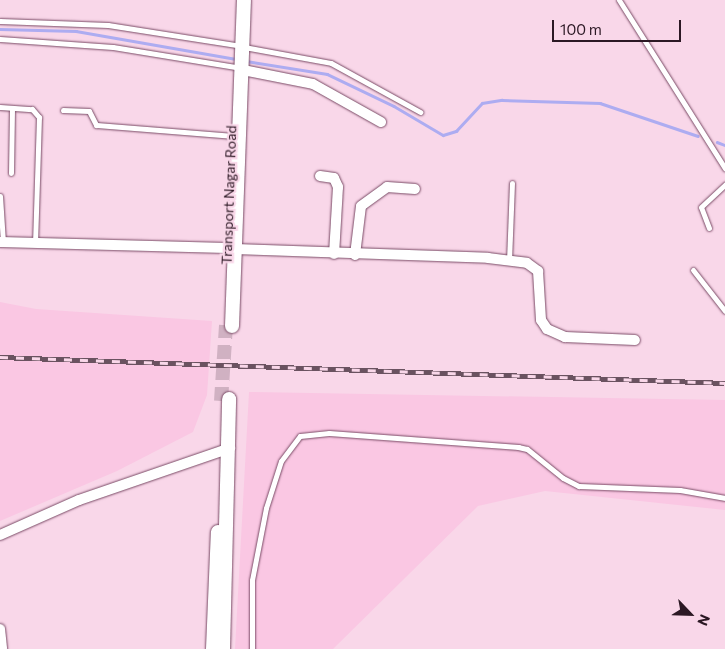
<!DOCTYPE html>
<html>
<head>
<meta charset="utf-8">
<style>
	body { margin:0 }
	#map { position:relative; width:725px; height:649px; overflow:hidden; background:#f9d7e9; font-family:Commissioner,sans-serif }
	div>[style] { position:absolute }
	.built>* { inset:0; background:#fac7e3 }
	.stream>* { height:2.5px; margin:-1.25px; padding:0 1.25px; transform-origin:1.25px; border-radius:1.25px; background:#adacf1 }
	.secondary-tunnel>* { height:14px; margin-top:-7px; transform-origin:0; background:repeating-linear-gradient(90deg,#d0b1c2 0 14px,transparent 0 21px) }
	.roads { filter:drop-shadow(0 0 1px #7a4b66) drop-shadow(0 0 1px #7a4b66) }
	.lane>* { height:5px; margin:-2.5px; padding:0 2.5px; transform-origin:2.5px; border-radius:2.5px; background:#fff }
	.street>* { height:10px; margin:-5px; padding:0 5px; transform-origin:5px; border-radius:5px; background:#fff }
	.secondary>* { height:14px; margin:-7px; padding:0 7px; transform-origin:7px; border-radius:7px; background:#fff }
	.rail>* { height:4.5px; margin-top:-2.25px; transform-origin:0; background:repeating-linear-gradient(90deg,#f9d7e9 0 8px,#6a5260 0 16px); box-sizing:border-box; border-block:1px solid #6a5260 }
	span { translate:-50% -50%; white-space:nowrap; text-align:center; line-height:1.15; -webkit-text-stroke:4.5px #f9d7e9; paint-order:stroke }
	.street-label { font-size:14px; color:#2c1824 }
	.north { position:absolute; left:665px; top:589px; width:50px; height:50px; -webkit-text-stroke:4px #f9d7e9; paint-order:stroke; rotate:114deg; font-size:14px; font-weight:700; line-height:20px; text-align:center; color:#2c1824 }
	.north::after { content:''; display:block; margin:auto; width:18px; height:22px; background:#2c1824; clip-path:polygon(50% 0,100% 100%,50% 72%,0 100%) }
	.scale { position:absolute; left:552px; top:20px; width:129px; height:22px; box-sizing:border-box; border:2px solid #2c1824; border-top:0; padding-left:6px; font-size:15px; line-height:18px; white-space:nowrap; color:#2c1824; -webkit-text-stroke:4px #f9d7e9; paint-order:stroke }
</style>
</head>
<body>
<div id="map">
	<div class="built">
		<div style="clip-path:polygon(0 302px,36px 309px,212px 321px,207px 395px,193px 432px,117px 471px,0 521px)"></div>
		<div style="clip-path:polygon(249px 392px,725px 400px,725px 510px,545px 491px,478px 506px,333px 649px,235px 649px)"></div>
	</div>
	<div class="stream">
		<div style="left:0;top:29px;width:76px;rotate:1.5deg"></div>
		<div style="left:76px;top:31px;width:162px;rotate:9.9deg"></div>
		<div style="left:246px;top:61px;width:82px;rotate:9.1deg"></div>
		<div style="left:327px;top:74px;width:74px;rotate:25.5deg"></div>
		<div style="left:394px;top:106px;width:57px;rotate:30.6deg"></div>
		<div style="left:443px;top:135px;width:14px;rotate:-17deg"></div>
		<div style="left:456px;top:131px;width:38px;rotate:-47deg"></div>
		<div style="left:482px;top:103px;width:20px;rotate:-9deg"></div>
		<div style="left:502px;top:100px;width:98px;rotate:1.8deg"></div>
		<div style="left:600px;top:103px;width:103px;rotate:18.6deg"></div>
		<div style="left:717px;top:142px;width:9px;rotate:21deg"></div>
	</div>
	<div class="secondary-tunnel">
		<div style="left:221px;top:401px;width:76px;rotate:-86.2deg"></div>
	</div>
	<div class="roads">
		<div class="lane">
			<div style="left:619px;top:0;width:199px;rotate:57.8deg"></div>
			<div style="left:0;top:21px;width:108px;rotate:2.1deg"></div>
			<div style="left:108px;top:25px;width:130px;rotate:8.9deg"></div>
			<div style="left:0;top:39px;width:113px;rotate:4deg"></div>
			<div style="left:113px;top:47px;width:124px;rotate:9.3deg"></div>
			<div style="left:244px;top:47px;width:88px;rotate:10.4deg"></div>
			<div style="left:331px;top:63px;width:102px;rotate:28.8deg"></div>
			<div style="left:0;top:107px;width:32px;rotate:4deg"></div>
			<div style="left:32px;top:109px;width:11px;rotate:49deg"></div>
			<div style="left:39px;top:117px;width:126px;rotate:91.8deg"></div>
			<div style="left:63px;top:110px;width:26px;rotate:2deg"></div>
			<div style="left:89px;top:111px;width:16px;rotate:63deg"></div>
			<div style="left:96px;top:125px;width:136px;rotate:4.6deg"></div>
			<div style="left:11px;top:173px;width:65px;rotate:-89.1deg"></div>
			<div style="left:0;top:196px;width:46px;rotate:86.3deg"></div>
			<div style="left:709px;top:228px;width:22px;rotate:-111deg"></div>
			<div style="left:701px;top:207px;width:33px;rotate:-43deg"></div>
			<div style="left:509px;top:261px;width:78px;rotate:-87.8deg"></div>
			<div style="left:693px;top:270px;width:52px;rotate:52deg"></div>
			<div style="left:252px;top:649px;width:69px;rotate:-90deg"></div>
			<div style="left:252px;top:580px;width:73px;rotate:-79deg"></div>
			<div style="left:266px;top:508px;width:49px;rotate:-72.3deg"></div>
			<div style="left:281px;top:461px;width:31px;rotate:-53deg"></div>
			<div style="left:300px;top:436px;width:29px;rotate:-6deg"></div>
			<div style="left:329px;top:433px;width:190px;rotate:4.2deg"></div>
			<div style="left:518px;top:447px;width:9px;rotate:13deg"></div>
			<div style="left:527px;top:449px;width:46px;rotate:38.9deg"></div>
			<div style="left:563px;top:478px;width:18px;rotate:27deg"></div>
			<div style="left:579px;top:486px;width:101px;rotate:2.3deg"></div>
			<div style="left:680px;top:490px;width:46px;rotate:10.1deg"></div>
		</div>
		<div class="street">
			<div style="left:243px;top:70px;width:71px;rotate:11.3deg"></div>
			<div style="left:313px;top:84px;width:78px;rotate:29.2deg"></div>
			<div style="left:320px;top:176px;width:14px;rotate:8deg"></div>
			<div style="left:334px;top:178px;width:10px;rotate:66deg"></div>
			<div style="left:338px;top:187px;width:67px;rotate:93.4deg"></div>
			<div style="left:0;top:242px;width:227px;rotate:1.5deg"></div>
			<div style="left:235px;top:249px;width:253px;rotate:2deg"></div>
			<div style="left:488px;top:258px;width:39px;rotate:7deg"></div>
			<div style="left:527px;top:263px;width:14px;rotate:36deg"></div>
			<div style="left:538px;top:271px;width:49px;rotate:86.5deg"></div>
			<div style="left:541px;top:320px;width:11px;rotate:56deg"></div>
			<div style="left:547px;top:329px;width:20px;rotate:24deg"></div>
			<div style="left:565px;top:337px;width:70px;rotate:2.5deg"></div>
			<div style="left:355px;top:255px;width:49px;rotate:-83deg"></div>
			<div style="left:361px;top:206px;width:32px;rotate:-36deg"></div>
			<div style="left:387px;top:187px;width:28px;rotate:4deg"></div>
			<div style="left:0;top:535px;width:86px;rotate:-23.9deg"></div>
			<div style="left:79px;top:500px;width:160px;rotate:-19deg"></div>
			<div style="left:0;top:629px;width:20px;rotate:84deg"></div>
		</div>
		<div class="secondary">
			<div style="left:232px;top:326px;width:326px;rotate:-87.9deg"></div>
			<div style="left:213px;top:649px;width:117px;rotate:-87.6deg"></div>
			<div style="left:223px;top:649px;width:250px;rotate:-88.6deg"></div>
		</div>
	</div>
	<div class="rail">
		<div style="left:0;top:357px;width:725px;rotate:2.05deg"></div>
	</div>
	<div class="street-label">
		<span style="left:229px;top:195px;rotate:-88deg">Transport Nagar Road</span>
	</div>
	<div class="north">N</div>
	<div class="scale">100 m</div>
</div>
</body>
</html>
